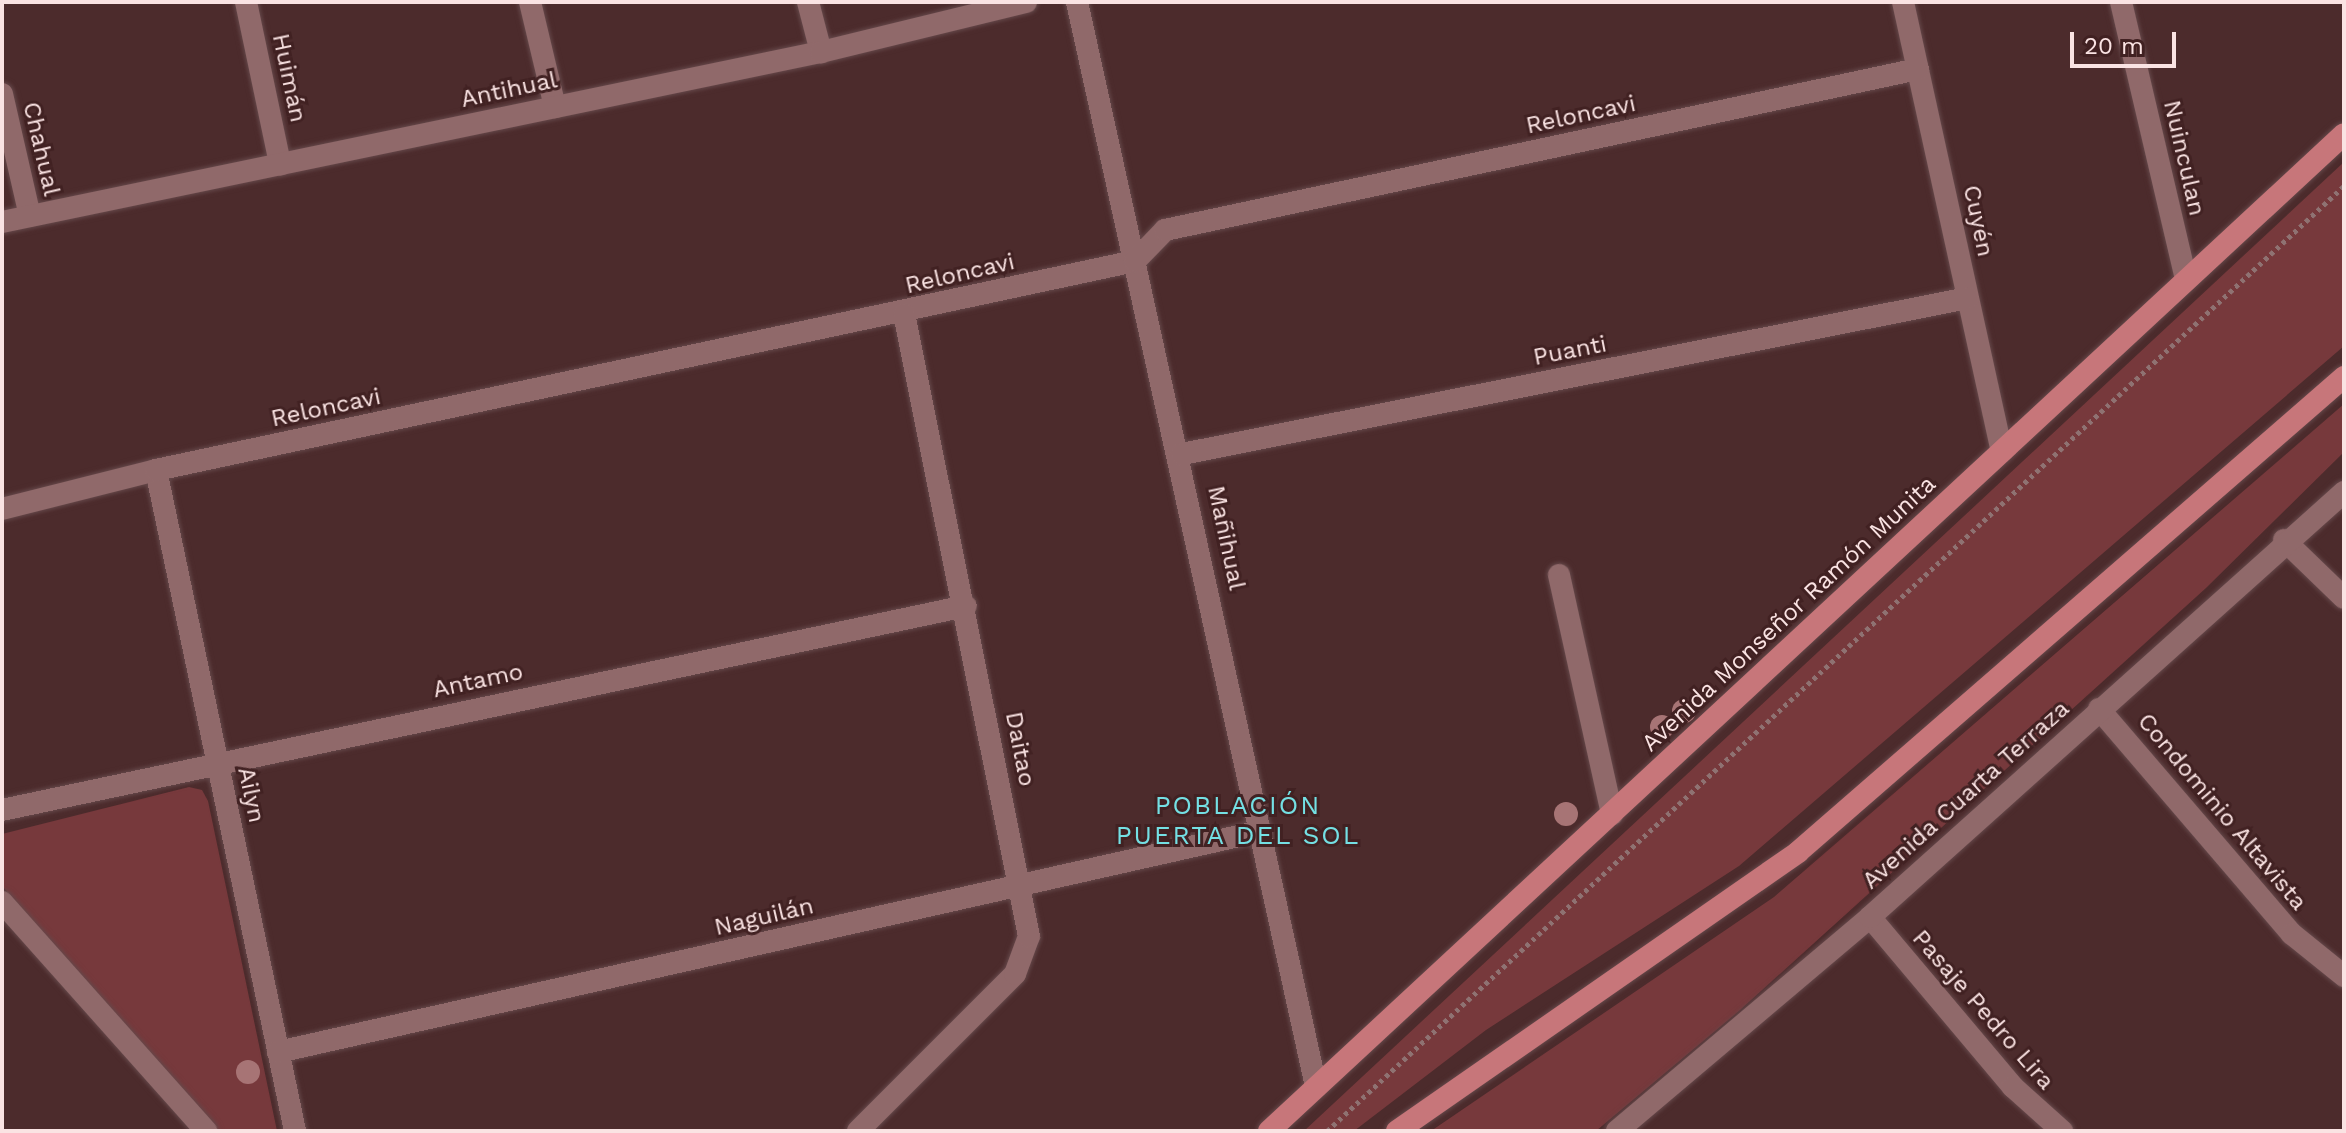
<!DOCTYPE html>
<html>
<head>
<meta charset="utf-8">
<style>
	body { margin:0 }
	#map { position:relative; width:2346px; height:1133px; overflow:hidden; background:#4c2b2c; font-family:"Work Sans",sans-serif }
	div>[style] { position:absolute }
	.green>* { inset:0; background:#77393c }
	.path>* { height:5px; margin-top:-2.5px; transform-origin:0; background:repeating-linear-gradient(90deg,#8f7272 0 4px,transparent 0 8px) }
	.roads { filter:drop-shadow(0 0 2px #65484a) drop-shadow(0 0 2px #65484a) }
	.minor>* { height:22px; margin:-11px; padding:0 11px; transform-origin:11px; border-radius:11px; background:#90696a }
	.primary>* { height:22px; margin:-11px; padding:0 11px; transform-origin:11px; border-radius:11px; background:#c7767a }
	.trees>* { width:24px; height:24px; margin:-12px; border-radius:50%; background:#a77475 }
	span { translate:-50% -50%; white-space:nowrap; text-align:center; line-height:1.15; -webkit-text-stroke:6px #412122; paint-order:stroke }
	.street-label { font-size:24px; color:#fae3e3 }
	.neighbourhood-label { font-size:26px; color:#74e0e4; letter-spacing:2px }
	.frame { position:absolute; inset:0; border:4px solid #fae3e3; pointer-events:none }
	.scale { position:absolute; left:2070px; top:32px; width:106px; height:36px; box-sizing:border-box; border:4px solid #fae3e3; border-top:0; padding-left:10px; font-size:24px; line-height:28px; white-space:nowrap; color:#fae3e3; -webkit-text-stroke:6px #412122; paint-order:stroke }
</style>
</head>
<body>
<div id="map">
	<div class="green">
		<div style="clip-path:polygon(2344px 162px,2344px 346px,1739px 866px,1486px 1030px,1354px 1131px,1304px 1131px)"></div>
		<div style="clip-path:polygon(2344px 404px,2344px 452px,2206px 588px,1739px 1011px,1596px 1131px,1431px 1131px,1774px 897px)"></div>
		<div style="clip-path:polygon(189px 787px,202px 790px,208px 801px,277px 1131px,218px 1131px,2px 886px,2px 834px)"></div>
	</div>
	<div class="path">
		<div style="left:1327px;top:1131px;width:1388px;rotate:-42.9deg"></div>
	</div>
	<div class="roads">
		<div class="minor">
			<div style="left:246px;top:2px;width:166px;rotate:78.1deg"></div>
			<div style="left:530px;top:2px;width:108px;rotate:76.6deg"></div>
			<div style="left:808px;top:2px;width:52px;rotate:75.4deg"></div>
			<div style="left:1077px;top:2px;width:1110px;rotate:77.57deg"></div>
			<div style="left:1903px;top:2px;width:460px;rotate:77.6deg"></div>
			<div style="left:2121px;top:2px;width:285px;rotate:76.8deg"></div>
			<div style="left:2px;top:94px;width:125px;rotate:77.1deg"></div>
			<div style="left:2px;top:222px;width:836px;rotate:-11.73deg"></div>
			<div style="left:821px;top:52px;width:211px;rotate:-13.7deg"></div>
			<div style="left:1182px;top:454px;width:801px;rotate:-11.23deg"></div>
			<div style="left:156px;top:470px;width:675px;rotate:78.12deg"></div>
			<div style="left:2px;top:509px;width:159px;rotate:-14.2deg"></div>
			<div style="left:156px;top:470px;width:1001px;rotate:-12.05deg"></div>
			<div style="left:1135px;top:261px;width:43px;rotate:-45.9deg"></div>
			<div style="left:1165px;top:230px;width:770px;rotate:-12.07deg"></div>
			<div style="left:2284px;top:540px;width:83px;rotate:44deg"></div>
			<div style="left:1559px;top:575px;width:245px;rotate:77.5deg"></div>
			<div style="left:2099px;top:709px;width:296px;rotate:49.4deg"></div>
			<div style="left:2292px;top:934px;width:67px;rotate:38.9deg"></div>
			<div style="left:2px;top:810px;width:985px;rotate:-11.95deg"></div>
			<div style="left:2px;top:902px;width:307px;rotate:48.3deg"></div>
			<div style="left:1870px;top:917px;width:222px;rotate:49.9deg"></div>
			<div style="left:2013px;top:1087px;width:66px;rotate:41.9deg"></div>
			<div style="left:278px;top:1052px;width:1008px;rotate:-12.67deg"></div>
			<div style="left:858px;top:1131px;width:222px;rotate:-45deg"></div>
			<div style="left:1015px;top:974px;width:40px;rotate:-69.8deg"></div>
			<div style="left:1029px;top:936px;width:634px;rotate:-101.36deg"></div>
			<div style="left:1617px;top:1131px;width:331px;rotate:-40.2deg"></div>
			<div style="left:1870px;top:917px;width:637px;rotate:-41.88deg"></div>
		</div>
		<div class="primary">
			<div style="left:1269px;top:1131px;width:1466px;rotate:-42.84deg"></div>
			<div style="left:1397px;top:1131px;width:489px;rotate:-34.8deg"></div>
			<div style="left:1798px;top:852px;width:724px;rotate:-41.02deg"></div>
		</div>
	</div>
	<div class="trees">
		<div style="left:1684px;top:711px"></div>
		<div style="left:1662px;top:727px"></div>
		<div style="left:1566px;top:814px"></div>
		<div style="left:248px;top:1072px"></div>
	</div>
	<div class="street-label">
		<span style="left:289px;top:78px;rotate:78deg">Huimán</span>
		<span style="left:509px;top:90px;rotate:-12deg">Antihual</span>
		<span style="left:1581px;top:115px;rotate:-12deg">Reloncavi</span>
		<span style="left:41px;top:149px;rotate:77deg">Chahual</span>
		<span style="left:2184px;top:158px;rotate:77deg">Nuinculan</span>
		<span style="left:1978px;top:221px;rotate:78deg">Cuyén</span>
		<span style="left:960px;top:274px;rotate:-13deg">Reloncavi</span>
		<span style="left:1570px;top:351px;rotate:-11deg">Puanti</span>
		<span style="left:326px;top:408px;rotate:-12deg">Reloncavi</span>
		<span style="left:1226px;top:538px;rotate:78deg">Mañihual</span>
		<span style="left:1789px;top:614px;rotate:-43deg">Avenida Monseñor Ramón Munita</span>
		<span style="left:478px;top:681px;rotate:-12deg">Antamo</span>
		<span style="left:1020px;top:749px;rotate:79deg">Daitao</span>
		<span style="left:251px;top:795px;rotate:78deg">Ailyn</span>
		<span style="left:1966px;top:795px;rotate:-42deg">Avenida Cuarta Terraza</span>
		<span style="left:2222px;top:812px;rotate:50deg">Condominio Altavista</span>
		<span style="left:764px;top:917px;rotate:-13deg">Naguilán</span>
		<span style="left:1983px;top:1010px;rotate:49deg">Pasaje Pedro Lira</span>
	</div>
	<div class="neighbourhood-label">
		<span style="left:1238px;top:821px">POBLACIÓN<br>PUERTA DEL SOL</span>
	</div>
	<div class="frame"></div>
	<div class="scale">20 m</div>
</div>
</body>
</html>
